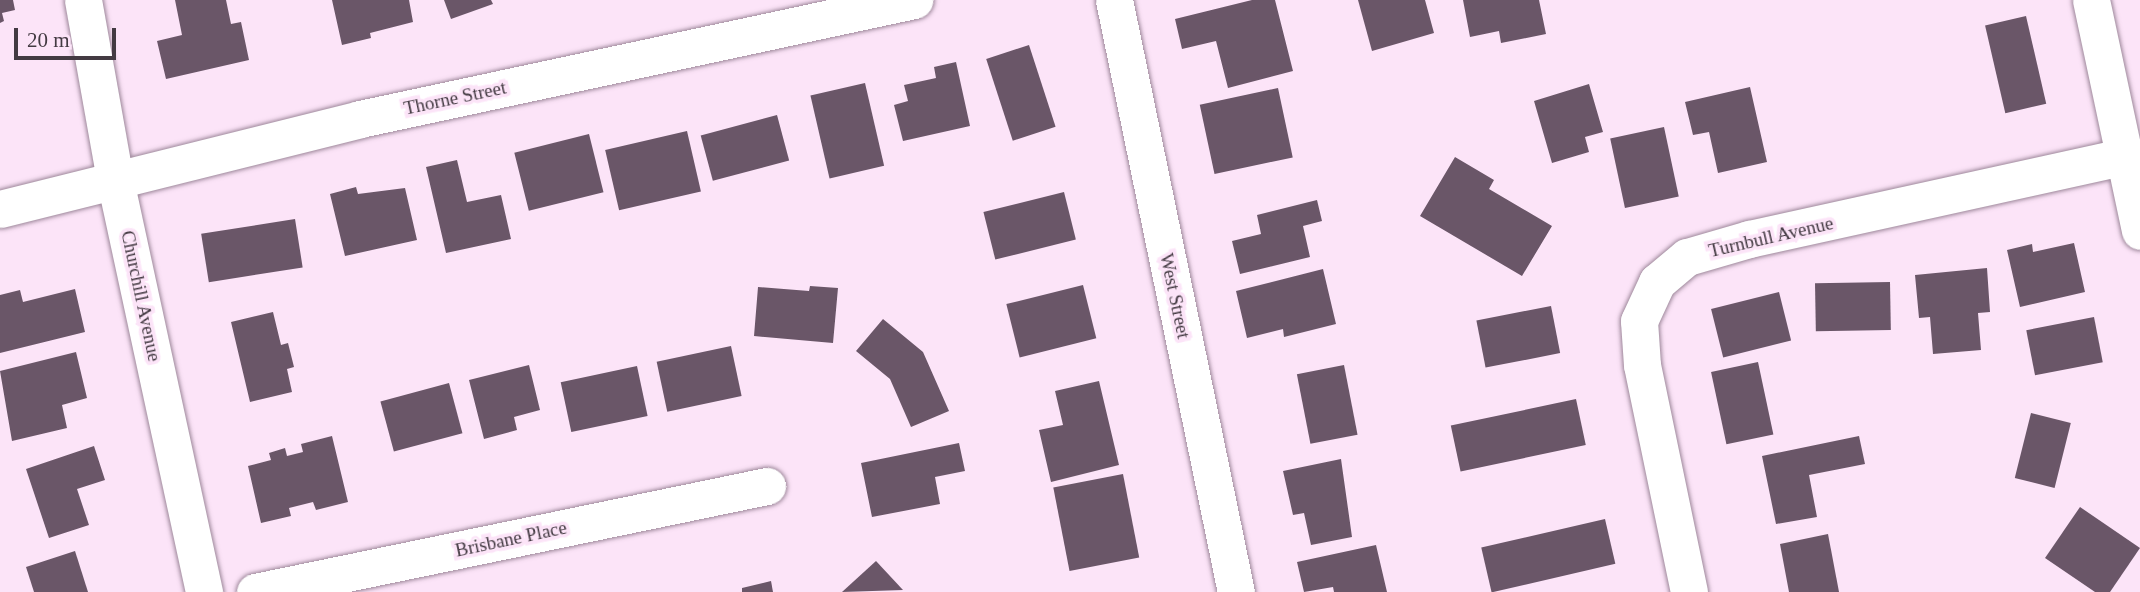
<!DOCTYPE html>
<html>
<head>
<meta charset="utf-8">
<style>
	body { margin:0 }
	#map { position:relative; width:2140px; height:592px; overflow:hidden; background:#fce4f8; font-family:Georgia,serif }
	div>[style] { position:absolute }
	.building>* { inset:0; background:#6a5668; transform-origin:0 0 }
	.roads { filter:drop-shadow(0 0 2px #9e889b) drop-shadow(0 0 2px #9e889b) }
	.minor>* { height:37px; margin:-18.5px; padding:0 18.5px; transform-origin:18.5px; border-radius:18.5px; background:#fff }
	span { translate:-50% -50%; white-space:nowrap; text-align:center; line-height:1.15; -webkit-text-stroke:7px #fce4f8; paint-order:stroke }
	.street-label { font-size:19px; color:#433a42 }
	.scale { position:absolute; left:14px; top:28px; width:102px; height:32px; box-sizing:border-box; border:4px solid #433a42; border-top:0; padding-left:9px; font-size:21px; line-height:24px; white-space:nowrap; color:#433a42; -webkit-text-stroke:5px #fce4f8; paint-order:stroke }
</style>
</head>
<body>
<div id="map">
	<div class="building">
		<div style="clip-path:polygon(0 0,13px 0,15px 10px,2px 13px,4px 21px,0 23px)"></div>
		<div style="clip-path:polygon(175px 0,226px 0,231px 24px,241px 22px,249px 60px,166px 79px,157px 41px,182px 35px)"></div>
		<div style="clip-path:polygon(332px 0,409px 0,413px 22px,370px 33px,371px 38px,342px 45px)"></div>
		<div style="clip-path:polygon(444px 0,491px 0,493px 4px,451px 19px)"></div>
		<div style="clip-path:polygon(1252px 0,1275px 0,1293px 71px,1228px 88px,1216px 41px,1182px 49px,1175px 19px)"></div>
		<div style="clip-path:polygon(1358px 0,1425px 0,1434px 33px,1372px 51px)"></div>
		<div style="clip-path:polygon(1463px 0,1539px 0,1546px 34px,1501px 43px,1499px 31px,1470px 37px)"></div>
		<div style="left:2026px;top:16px;width:90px;height:42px;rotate:77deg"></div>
		<div style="left:1029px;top:45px;width:86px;height:45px;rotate:72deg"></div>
		<div style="clip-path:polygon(956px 62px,970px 126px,903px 141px,894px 105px,908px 101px,904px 85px,936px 78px,934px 67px)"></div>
		<div style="left:865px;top:83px;width:85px;height:56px;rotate:77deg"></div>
		<div style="clip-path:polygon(1589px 84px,1603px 132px,1585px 137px,1589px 152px,1552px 163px,1534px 101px)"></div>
		<div style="clip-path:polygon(1750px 87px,1767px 162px,1718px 173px,1709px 132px,1693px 135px,1685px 102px)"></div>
		<div style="left:1278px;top:88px;width:71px;height:80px;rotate:78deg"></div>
		<div style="left:777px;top:115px;width:47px;height:79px;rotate:75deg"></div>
		<div style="left:1664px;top:127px;width:71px;height:55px;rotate:78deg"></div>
		<div style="left:687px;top:131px;width:62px;height:84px;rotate:77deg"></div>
		<div style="left:589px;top:134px;width:60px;height:77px;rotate:76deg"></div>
		<div style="clip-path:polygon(1455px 157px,1494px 180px,1489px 189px,1552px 226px,1522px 276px,1420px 216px)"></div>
		<div style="clip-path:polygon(457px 160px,467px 202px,501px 195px,511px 239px,446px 253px,426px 167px)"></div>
		<div style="clip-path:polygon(356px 187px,358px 194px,405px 188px,417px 240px,345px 256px,330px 194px)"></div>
		<div style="left:1064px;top:192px;width:49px;height:83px;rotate:76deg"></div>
		<div style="clip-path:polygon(1317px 200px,1322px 221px,1303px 226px,1310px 257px,1240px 274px,1232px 241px,1261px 234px,1257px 215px)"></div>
		<div style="left:295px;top:219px;width:49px;height:95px;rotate:81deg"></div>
		<div style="clip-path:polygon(2074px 243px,2085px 292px,2020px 307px,2007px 250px,2032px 244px,2033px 252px)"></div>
		<div style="clip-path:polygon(1987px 268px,1990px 312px,1978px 313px,1981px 350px,1933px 354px,1930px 317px,1919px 318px,1915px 275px)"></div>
		<div style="clip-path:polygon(1323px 269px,1336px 324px,1284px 337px,1283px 329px,1247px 338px,1236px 291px)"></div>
		<div style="left:1890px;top:282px;width:48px;height:75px;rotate:89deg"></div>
		<div style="left:1083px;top:285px;width:55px;height:79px;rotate:76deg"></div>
		<div style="clip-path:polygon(810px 286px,838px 288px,833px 343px,754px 336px,758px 287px,809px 291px)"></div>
		<div style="clip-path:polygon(75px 289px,85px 332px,0 353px,0 295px,20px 290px,23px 302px)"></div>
		<div style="left:1779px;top:292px;width:50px;height:70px;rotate:76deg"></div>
		<div style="left:1551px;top:306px;width:48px;height:76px;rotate:79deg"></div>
		<div style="clip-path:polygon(273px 312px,281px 345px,288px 343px,294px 367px,287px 369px,292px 392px,250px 402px,231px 322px)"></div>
		<div style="left:2094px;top:317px;width:46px;height:69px;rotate:79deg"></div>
		<div style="clip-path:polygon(883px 319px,923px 352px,949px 411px,911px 427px,890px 379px,856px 351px)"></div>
		<div style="left:731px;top:346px;width:51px;height:76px;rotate:78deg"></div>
		<div style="clip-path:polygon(76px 352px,87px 398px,62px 405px,67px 428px,12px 441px,0 371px)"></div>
		<div style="left:1758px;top:362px;width:74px;height:48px;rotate:78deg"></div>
		<div style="clip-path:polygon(529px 365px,540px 410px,514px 417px,517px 430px,484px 439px,469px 380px)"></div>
		<div style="left:1344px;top:365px;width:71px;height:48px;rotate:79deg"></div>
		<div style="left:637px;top:366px;width:51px;height:78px;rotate:78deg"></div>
		<div style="clip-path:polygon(1099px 381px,1119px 465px,1051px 482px,1039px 430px,1063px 425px,1055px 391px)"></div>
		<div style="left:449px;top:383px;width:52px;height:71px;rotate:75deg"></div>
		<div style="left:1576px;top:399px;width:47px;height:128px;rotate:78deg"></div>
		<div style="left:2031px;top:413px;width:41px;height:67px;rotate:14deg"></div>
		<div style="clip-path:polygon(332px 436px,348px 502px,316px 510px,313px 502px,289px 508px,291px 516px,261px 523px,248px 466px,271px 460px,269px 453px,285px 448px,287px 456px,303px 452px,301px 444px)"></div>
		<div style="clip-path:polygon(1859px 436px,1865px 464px,1809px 475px,1817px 517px,1776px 524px,1762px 456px)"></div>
		<div style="clip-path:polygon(959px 443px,965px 471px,935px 477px,940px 504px,872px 517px,861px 463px)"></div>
		<div style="clip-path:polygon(94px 446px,105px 480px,77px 489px,89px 525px,49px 538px,26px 469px)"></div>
		<div style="clip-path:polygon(1341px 459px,1352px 537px,1311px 545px,1304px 513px,1293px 515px,1283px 471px)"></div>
		<div style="left:1123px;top:474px;width:85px;height:71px;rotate:79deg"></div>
		<div style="clip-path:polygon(2080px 507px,2140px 548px,2110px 592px,2095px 592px,2045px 558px)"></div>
		<div style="left:1605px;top:519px;width:46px;height:127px;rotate:77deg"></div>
		<div style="clip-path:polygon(1828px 534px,1839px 592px,1789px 592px,1780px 544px)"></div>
		<div style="clip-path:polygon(1376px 545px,1387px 592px,1334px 592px,1333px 587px,1304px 592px,1297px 562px)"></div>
		<div style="clip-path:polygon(75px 551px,88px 592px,34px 592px,26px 567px)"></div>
		<div style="clip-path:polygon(876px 561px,903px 590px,842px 592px)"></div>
		<div style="clip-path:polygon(771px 581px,773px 592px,742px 592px,742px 588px)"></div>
	</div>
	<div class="roads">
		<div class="minor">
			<div style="left:83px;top:0;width:183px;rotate:79.9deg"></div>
			<div style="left:115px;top:180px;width:422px;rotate:77.8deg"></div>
			<div style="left:1114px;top:0;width:604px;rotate:78.36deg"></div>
			<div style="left:2091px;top:0;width:236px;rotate:78deg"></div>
			<div style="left:0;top:209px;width:371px;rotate:-14deg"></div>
			<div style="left:360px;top:119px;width:567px;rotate:-12.12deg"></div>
			<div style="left:255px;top:592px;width:523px;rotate:-11.7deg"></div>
			<div style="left:1689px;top:592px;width:232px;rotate:-101.7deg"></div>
			<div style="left:1642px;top:365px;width:44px;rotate:-93.9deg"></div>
			<div style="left:1639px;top:321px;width:43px;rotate:-65.2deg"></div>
			<div style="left:1657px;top:282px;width:39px;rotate:-40deg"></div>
			<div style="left:1687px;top:257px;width:65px;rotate:-16.2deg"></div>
			<div style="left:1749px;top:239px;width:383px;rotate:-12.4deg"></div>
		</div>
	</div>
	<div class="street-label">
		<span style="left:455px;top:98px;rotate:-12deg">Thorne Street</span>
		<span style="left:1771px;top:237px;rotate:-13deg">Turnbull Avenue</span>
		<span style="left:141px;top:296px;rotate:78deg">Churchill Avenue</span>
		<span style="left:1175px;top:296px;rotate:78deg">West Street</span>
		<span style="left:511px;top:539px;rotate:-12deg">Brisbane Place</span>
	</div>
	<div class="scale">20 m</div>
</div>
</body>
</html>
